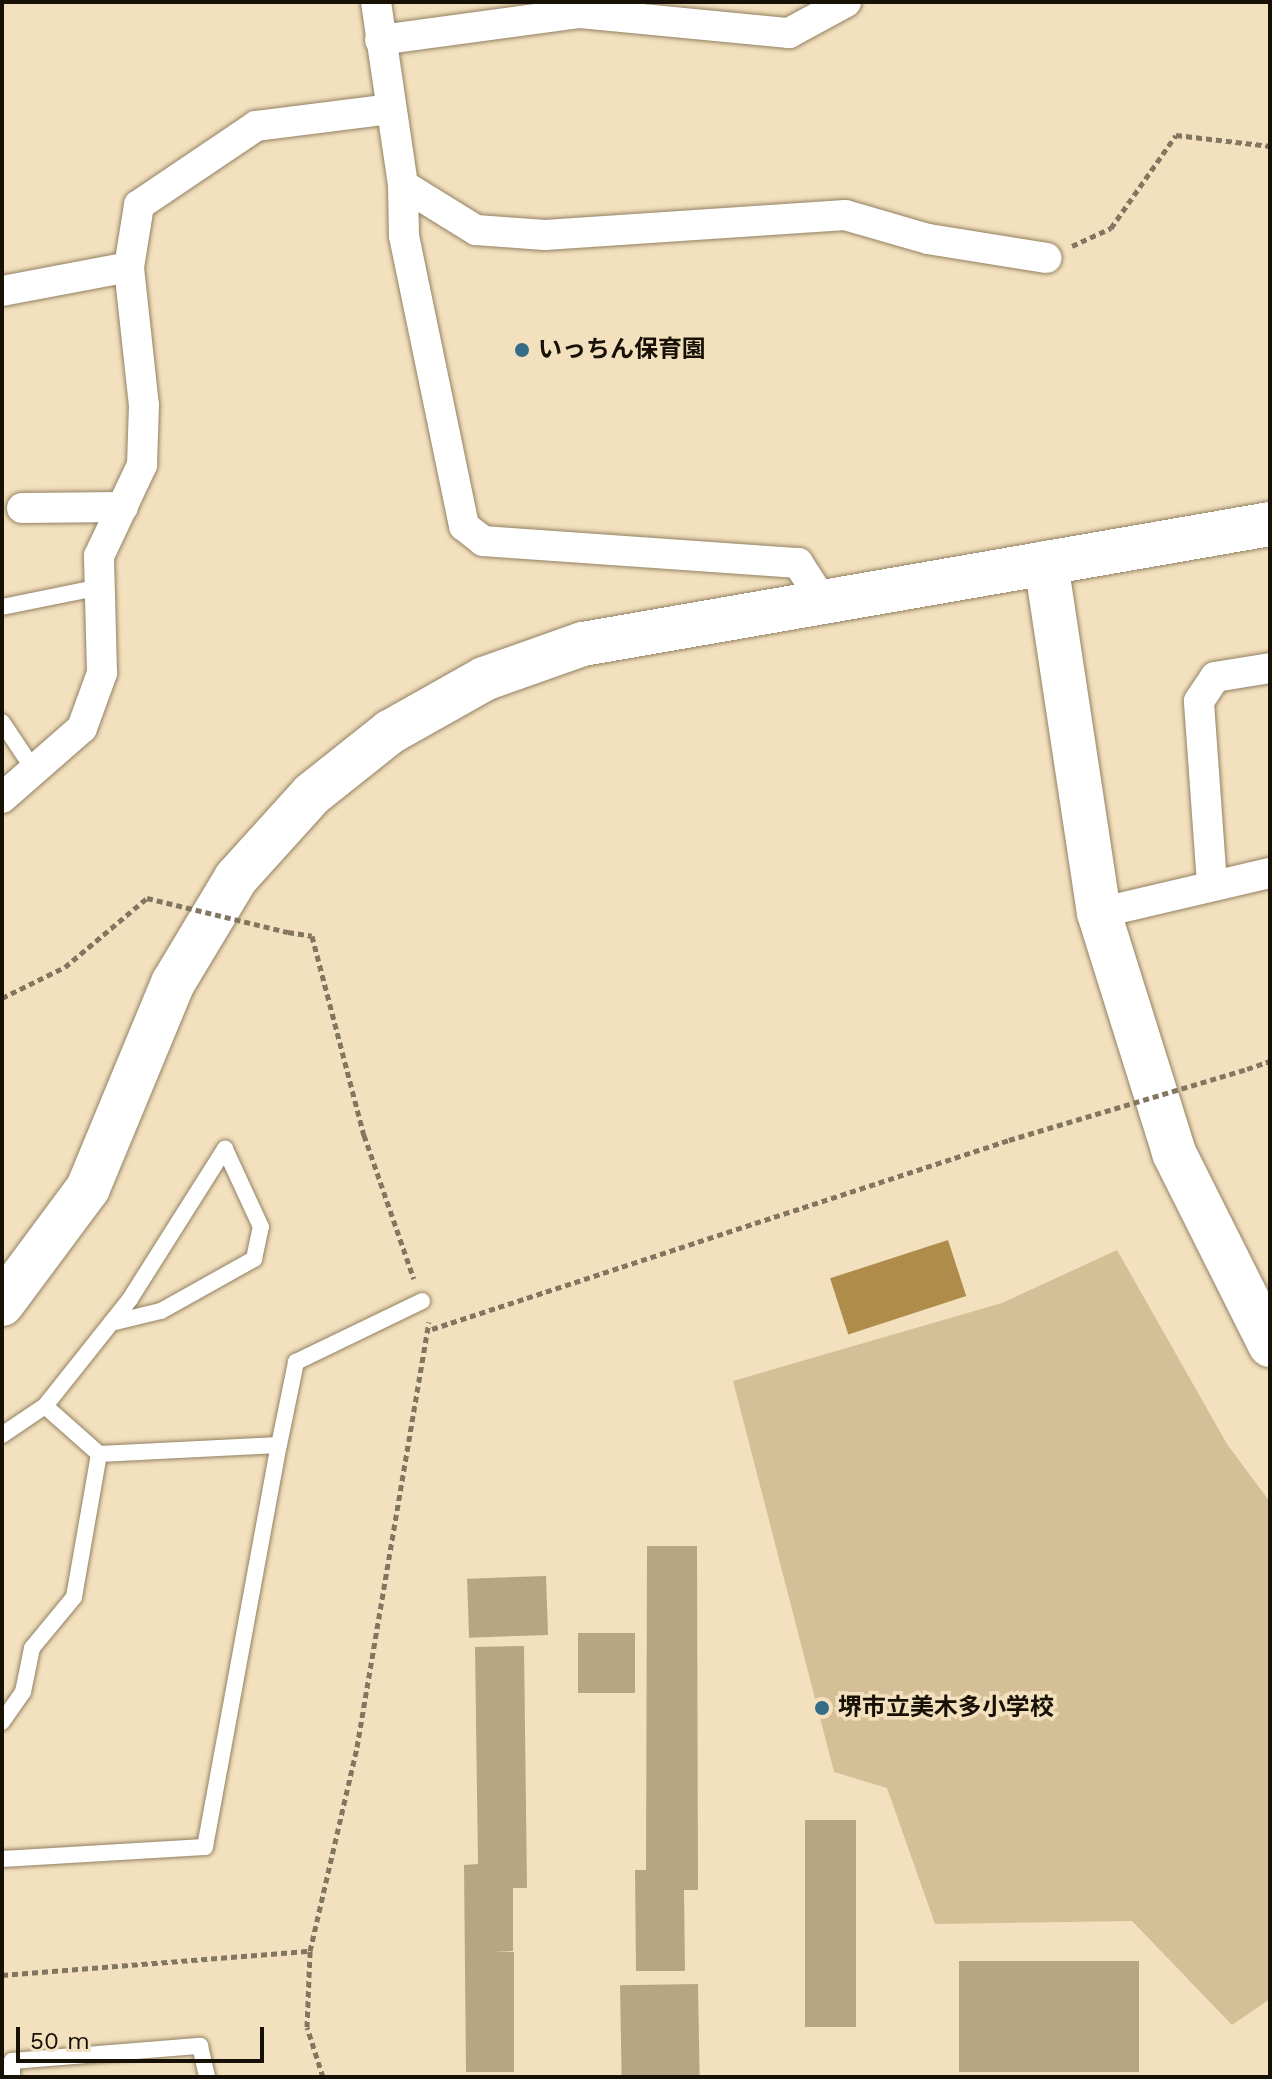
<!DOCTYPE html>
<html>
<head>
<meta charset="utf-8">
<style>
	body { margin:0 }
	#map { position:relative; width:1272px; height:2079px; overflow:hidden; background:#f3e0be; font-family:"Work Sans","Noto Sans JP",sans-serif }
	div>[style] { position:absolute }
	.green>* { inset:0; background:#d5bf96 }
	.water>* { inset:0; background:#af8c49; transform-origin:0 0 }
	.building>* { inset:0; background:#b7a584; transform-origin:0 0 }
	.path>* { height:5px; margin-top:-2.5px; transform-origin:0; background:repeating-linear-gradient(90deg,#837660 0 6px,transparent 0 10px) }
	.roads { filter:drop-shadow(0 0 2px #928162) drop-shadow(0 0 2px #928162) }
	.lane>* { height:16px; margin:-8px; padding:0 8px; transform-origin:8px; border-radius:8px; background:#fff }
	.street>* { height:30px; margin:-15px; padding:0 15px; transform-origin:15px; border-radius:15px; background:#fff }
	.secondary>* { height:44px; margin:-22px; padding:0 22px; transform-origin:22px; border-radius:22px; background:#fff }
	.path-bridge>* { height:5px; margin-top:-2.5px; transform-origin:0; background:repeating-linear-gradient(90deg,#837660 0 6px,transparent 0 10px) }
	.dots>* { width:22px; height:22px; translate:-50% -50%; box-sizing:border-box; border:4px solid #f3e0be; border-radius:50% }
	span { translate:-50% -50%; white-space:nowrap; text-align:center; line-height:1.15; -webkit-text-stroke:7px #f3e0be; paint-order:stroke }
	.poi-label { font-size:24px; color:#171105; font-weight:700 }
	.left { translate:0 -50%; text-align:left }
	.frame { position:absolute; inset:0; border:4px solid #171105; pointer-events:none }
	.scale { position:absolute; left:16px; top:2027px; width:248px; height:36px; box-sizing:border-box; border:4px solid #171105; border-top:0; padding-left:10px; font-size:24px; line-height:28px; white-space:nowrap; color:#171105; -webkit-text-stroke:6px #f3e0be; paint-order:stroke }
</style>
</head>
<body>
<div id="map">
	<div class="green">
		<div style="clip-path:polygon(1117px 1250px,1227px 1444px,1270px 1502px,1270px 1999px,1232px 2025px,1132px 1921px,935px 1924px,887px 1788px,834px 1772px,733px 1381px,1002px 1303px)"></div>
	</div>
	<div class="water">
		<div style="left:948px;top:1240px;width:59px;height:124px;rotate:72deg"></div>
	</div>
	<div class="building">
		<div style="clip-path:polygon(647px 1546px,697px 1546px,698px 1890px,684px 1890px,685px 1971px,636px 1971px,635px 1870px,646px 1870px)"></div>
		<div style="left:546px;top:1576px;width:59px;height:79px;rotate:88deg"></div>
		<div style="left:578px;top:1633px;width:57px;height:60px"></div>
		<div style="clip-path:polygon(524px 1646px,527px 1888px,513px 1888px,513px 1951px,492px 1951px,514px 1952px,514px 2072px,466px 2072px,464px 1865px,478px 1864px,475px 1647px)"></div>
		<div style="left:856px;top:1820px;width:207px;height:51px;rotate:90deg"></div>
		<div style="left:959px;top:1961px;width:180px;height:111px"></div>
		<div style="left:698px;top:1984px;width:93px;height:78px;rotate:89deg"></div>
	</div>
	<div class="path">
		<div style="left:1072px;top:246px;width:43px;rotate:-24.8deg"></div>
		<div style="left:1111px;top:228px;width:113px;rotate:-55deg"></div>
		<div style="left:1176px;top:135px;width:95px;rotate:6.7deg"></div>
		<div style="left:288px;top:932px;width:24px;rotate:9deg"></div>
		<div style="left:312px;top:936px;width:206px;rotate:75.4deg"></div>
		<div style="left:364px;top:1135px;width:152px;rotate:70.9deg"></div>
		<div style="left:2px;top:998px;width:70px;rotate:-26.2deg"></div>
		<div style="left:65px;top:967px;width:107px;rotate:-40.1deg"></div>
		<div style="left:1247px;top:1069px;width:24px;rotate:-19deg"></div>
		<div style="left:432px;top:1329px;width:607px;rotate:-18.14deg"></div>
		<div style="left:2px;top:1975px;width:309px;rotate:-4.5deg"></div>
		<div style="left:323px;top:2077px;width:52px;rotate:-107.7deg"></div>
		<div style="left:307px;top:2027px;width:76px;rotate:-87.7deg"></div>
		<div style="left:310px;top:1951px;width:209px;rotate:-77deg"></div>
		<div style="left:357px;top:1747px;width:431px;rotate:-80.4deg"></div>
	</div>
	<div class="roads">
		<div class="lane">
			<div style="left:2px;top:607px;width:100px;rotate:-11.5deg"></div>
			<div style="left:2px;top:722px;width:58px;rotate:56.3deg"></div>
			<div style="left:111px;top:1323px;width:51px;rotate:-13.5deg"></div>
			<div style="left:161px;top:1311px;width:107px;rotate:-29.2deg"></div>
			<div style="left:254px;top:1259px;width:33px;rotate:-78deg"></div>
			<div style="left:261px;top:1227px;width:86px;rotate:-114.8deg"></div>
			<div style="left:45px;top:1406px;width:72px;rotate:41.6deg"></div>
			<div style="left:99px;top:1454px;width:180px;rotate:-2.9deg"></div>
			<div style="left:279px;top:1445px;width:85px;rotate:-78.4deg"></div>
			<div style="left:296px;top:1362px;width:140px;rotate:-25.8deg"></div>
			<div style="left:2px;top:1435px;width:52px;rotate:-34deg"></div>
			<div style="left:45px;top:1406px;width:137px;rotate:-51.5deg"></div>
			<div style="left:130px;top:1299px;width:178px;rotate:-57.7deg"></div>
			<div style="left:2px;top:1722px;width:37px;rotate:-55deg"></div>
			<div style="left:23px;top:1692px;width:45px;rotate:-78.4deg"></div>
			<div style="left:32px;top:1648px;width:66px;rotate:-50.5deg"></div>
			<div style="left:74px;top:1597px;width:145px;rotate:-80.1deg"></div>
			<div style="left:2px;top:1859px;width:203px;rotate:-3.4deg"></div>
			<div style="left:205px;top:1847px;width:409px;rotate:-79.6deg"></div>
			<div style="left:12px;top:2077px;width:16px;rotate:-90deg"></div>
			<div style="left:12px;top:2061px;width:189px;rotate:-4.6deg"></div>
			<div style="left:200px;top:2046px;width:32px;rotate:77deg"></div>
		</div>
		<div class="street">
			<div style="left:376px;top:2px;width:185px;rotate:81.6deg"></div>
			<div style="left:403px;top:185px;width:86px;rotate:31.7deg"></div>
			<div style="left:476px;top:230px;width:69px;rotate:4.1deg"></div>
			<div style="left:545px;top:235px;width:301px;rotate:-3.8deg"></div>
			<div style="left:845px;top:215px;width:86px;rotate:16.1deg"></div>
			<div style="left:928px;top:239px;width:120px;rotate:9.1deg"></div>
			<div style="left:380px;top:40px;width:202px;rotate:-7.7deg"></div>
			<div style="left:580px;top:13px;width:210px;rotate:5.5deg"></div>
			<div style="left:789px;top:33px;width:65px;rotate:-28.5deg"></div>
			<div style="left:403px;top:185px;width:51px;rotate:88.9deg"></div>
			<div style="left:404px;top:236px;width:296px;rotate:78.3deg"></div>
			<div style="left:464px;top:526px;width:24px;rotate:38deg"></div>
			<div style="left:483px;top:541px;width:316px;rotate:4deg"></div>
			<div style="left:798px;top:563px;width:40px;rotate:57.1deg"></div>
			<div style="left:2px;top:291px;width:129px;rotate:-10.7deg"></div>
			<div style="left:22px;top:508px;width:101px;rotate:-0.6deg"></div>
			<div style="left:2px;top:798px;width:106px;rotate:-41.2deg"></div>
			<div style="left:82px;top:728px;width:59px;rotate:-70deg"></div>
			<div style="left:102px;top:673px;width:117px;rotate:-91.5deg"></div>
			<div style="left:99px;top:556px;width:101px;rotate:-64.7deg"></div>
			<div style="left:142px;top:465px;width:59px;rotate:-88.1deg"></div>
			<div style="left:144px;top:406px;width:140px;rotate:-96.2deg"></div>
			<div style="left:129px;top:267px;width:63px;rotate:-80.8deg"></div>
			<div style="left:139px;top:205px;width:141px;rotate:-34deg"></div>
			<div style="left:256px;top:126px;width:136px;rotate:-7.2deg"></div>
			<div style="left:1212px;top:884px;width:183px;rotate:-94.1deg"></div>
			<div style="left:1199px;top:701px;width:29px;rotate:-56deg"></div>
			<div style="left:1215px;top:677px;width:56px;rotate:-9.3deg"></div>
			<div style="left:1099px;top:913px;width:176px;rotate:-13.2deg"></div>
		</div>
		<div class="secondary">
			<div style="left:1046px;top:563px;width:354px;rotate:81.4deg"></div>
			<div style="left:1099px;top:913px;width:251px;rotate:72.6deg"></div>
			<div style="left:1174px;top:1153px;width:215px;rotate:63.4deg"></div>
			<div style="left:2px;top:1304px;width:144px;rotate:-53.4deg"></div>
			<div style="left:88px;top:1188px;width:222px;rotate:-67.5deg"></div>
			<div style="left:173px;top:983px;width:122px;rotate:-59deg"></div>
			<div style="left:236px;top:878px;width:113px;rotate:-47.9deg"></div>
			<div style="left:312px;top:794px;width:100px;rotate:-38.5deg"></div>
			<div style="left:390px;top:732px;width:108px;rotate:-29.4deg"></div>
			<div style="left:484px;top:679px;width:105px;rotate:-19.5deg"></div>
			<div style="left:583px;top:644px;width:697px;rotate:-9.91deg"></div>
		</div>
	</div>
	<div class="path-bridge">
		<div style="left:147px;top:898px;width:145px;rotate:13.6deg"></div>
		<div style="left:1009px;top:1140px;width:248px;rotate:-16.6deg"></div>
	</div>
	<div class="dots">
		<div style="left:522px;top:350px;background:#366c88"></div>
		<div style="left:822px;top:1708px;background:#366c88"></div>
	</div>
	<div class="poi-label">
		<span class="left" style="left:538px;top:350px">いっちん保育園</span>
		<span class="left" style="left:838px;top:1708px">堺市立美木多小学校</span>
	</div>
	<div class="frame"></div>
	<div class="scale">50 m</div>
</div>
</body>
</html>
